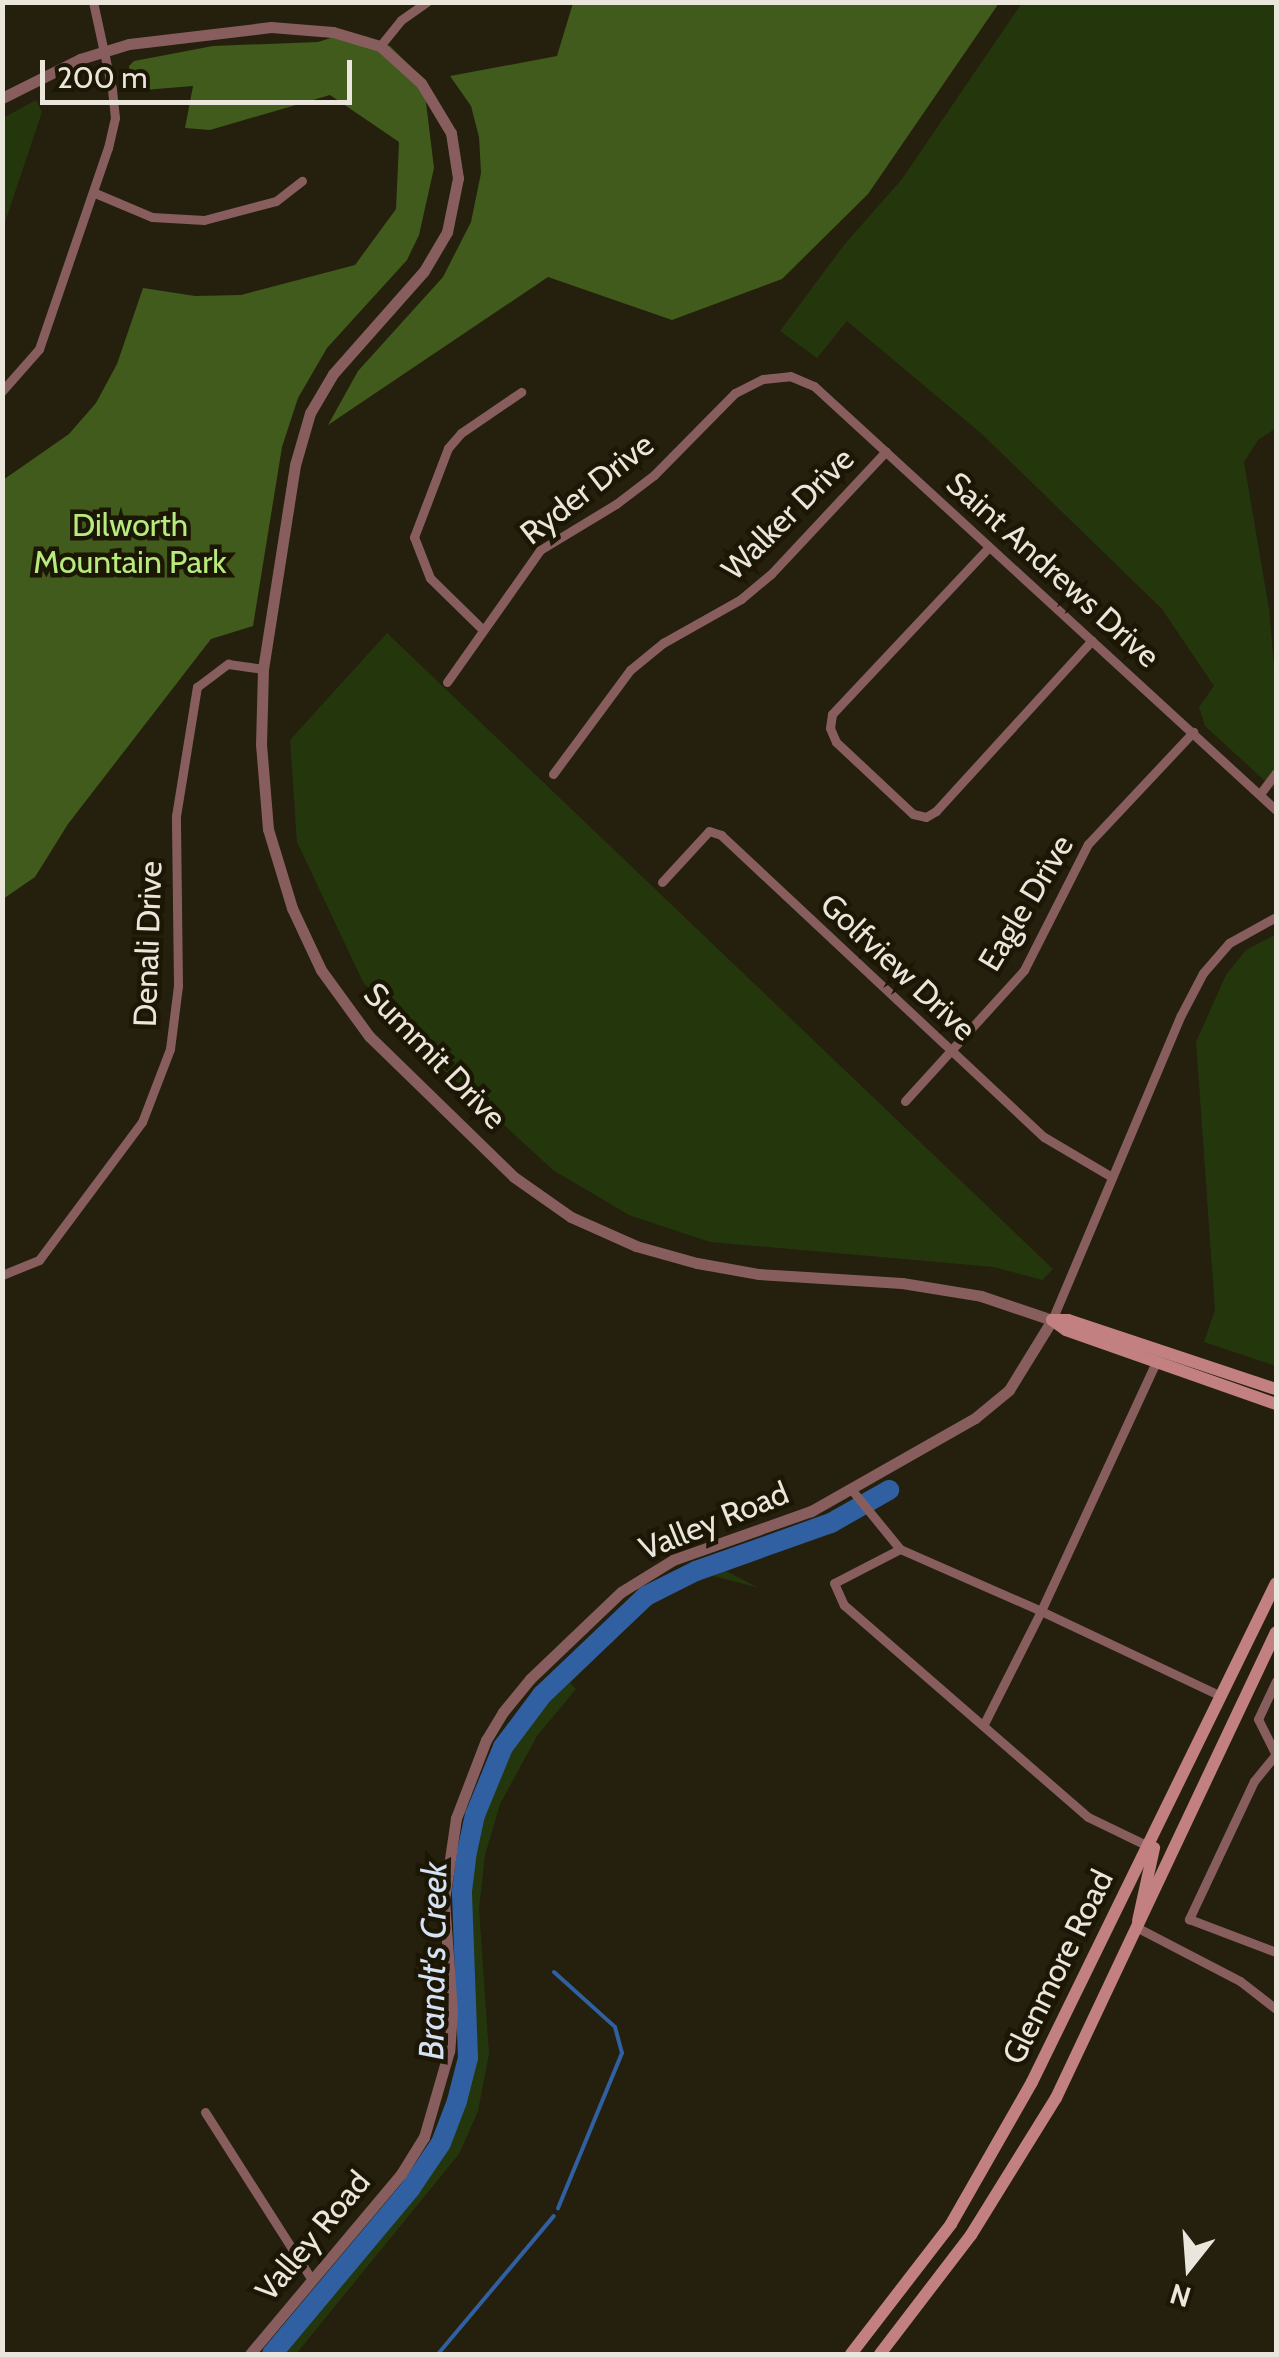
<!DOCTYPE html>
<html>
<head>
<meta charset="utf-8">
<style>
	body { margin:0 }
	#map { position:relative; width:1279px; height:2357px; overflow:hidden; background:#251f0d; font-family:Cabin,sans-serif }
	div>[style] { position:absolute }
	.green>* { inset:0; background:#24370c }
	.forest>* { inset:0; background:#405b1c }
	.stream>* { height:4px; margin:-2px; padding:0 2px; transform-origin:2px; border-radius:2px; background:#3060a2 }
	.river>* { height:20px; margin:-10px; padding:0 10px; transform-origin:10px; border-radius:10px; background:#3060a2 }
	.minor>* { height:9px; margin:-4.5px; padding:0 4.5px; transform-origin:4.5px; border-radius:4.5px; background:#875e5d }
	.tertiary>* { height:11px; margin:-5.5px; padding:0 5.5px; transform-origin:5.5px; border-radius:5.5px; background:#875e5d }
	.secondary>* { height:12px; margin:-6px; padding:0 6px; transform-origin:6px; border-radius:6px; background:#c28180 }
	span { translate:-50% -50%; white-space:nowrap; text-align:center; line-height:1.15; -webkit-text-stroke:9px #1c1605; paint-order:stroke }
	.street-label { font-size:32px; color:#eae6db }
	.park-label { font-size:32px; color:#b8eb7d }
	.water-label { font-size:35px; color:#d5e2f5; font-style:italic }
	.frame { position:absolute; inset:0; border:5px solid #eae6db; pointer-events:none }
	.north { position:absolute; left:1139px; top:2217px; width:100px; height:100px; -webkit-text-stroke:8px #1c1605; paint-order:stroke; rotate:197deg; font-size:28px; font-weight:700; line-height:40px; text-align:center; color:#eae6db }
	.north::after { content:''; display:block; margin:auto; width:35px; height:45px; background:#eae6db; clip-path:polygon(50% 0,100% 100%,50% 72%,0 100%) }
	.scale { position:absolute; left:40px; top:60px; width:312px; height:45px; box-sizing:border-box; border:5px solid #eae6db; border-top:0; padding-left:12px; font-size:30px; line-height:35px; white-space:nowrap; color:#eae6db; -webkit-text-stroke:8px #1c1605; paint-order:stroke }
</style>
</head>
<body>
<div id="map">
	<div class="green">
		<div style="clip-path:polygon(1022px 3px,1276px 3px,1276px 428px,1258px 440px,1244px 462px,1269px 609px,1276px 689px,1276px 791px,1205px 726px,1199px 707px,1214px 686px,1162px 609px,983px 435px,847px 321px,817px 358px,780px 331px,844px 245px,902px 179px)"></div>
		<div style="clip-path:polygon(36px 100px,42px 112px,3px 228px,3px 118px)"></div>
		<div style="clip-path:polygon(387px 633px,1053px 1269px,1042px 1280px,994px 1267px,710px 1242px,629px 1215px,553px 1170px,443px 1069px,363px 982px,297px 842px,290px 740px)"></div>
		<div style="clip-path:polygon(1276px 934px,1276px 1366px,1204px 1342px,1215px 1310px,1196px 1042px,1226px 975px,1246px 950px)"></div>
		<div style="clip-path:polygon(703px 1559px,759px 1588px,710px 1575px,677px 1587px,648px 1606px,570px 1683px,576px 1689px,537px 1736px,500px 1804px,485px 1855px,479px 1908px,489px 2054px,478px 2111px,459px 2154px,296px 2354px,267px 2354px,411px 2183px,444px 2121px,460px 2051px,459px 1869px,473px 1806px,497px 1747px,541px 1685px,631px 1600px)"></div>
	</div>
	<div class="forest">
		<div style="clip-path:polygon(573px 3px,999px 3px,868px 194px,782px 279px,672px 320px,548px 277px,328px 425px,358px 371px,443px 277px,471px 222px,481px 173px,479px 137px,471px 106px,450px 76px,557px 56px)"></div>
		<div style="clip-path:polygon(337px 36px,365px 36px,390px 46px,410px 66px,425px 94px,434px 168px,419px 235px,407px 260px,327px 348px,298px 398px,282px 447px,253px 626px,211px 639px,68px 824px,35px 877px,3px 899px,3px 480px,69px 434px,96px 403px,117px 364px,143px 288px,195px 296px,241px 295px,355px 265px,396px 209px,399px 142px,330px 95px,210px 130px,185px 128px,193px 86px,132px 91px,129px 66px,134px 61px,213px 46px,318px 42px)"></div>
	</div>
	<div class="stream">
		<div style="left:554px;top:1972px;width:82px;rotate:42deg"></div>
		<div style="left:615px;top:2027px;width:27px;rotate:75deg"></div>
		<div style="left:622px;top:2053px;width:168px;rotate:112.4deg"></div>
		<div style="left:438px;top:2354px;width:180px;rotate:-50deg"></div>
	</div>
	<div class="river">
		<div style="left:272px;top:2354px;width:215px;rotate:-50.1deg"></div>
		<div style="left:410px;top:2189px;width:55px;rotate:-56deg"></div>
		<div style="left:441px;top:2143px;width:45px;rotate:-69.1deg"></div>
		<div style="left:457px;top:2101px;width:44px;rotate:-75.7deg"></div>
		<div style="left:468px;top:2058px;width:167px;rotate:-92.1deg"></div>
		<div style="left:462px;top:1891px;width:39px;rotate:-83deg"></div>
		<div style="left:467px;top:1852px;width:38px;rotate:-78deg"></div>
		<div style="left:475px;top:1815px;width:74px;rotate:-67.6deg"></div>
		<div style="left:503px;top:1747px;width:65px;rotate:-53.1deg"></div>
		<div style="left:542px;top:1695px;width:144px;rotate:-43.6deg"></div>
		<div style="left:646px;top:1596px;width:56px;rotate:-26.6deg"></div>
		<div style="left:696px;top:1571px;width:143px;rotate:-19.6deg"></div>
		<div style="left:831px;top:1523px;width:67px;rotate:-29.6deg"></div>
	</div>
	<div class="minor">
		<div style="left:380px;top:46px;width:33px;rotate:-51deg"></div>
		<div style="left:401px;top:20px;width:32px;rotate:-35deg"></div>
		<div style="left:95px;top:193px;width:62px;rotate:22.8deg"></div>
		<div style="left:152px;top:217px;width:52px;rotate:3.3deg"></div>
		<div style="left:204px;top:220px;width:74px;rotate:-14.8deg"></div>
		<div style="left:276px;top:201px;width:33px;rotate:-38deg"></div>
		<div style="left:2px;top:391px;width:56px;rotate:-48.6deg"></div>
		<div style="left:39px;top:349px;width:213px;rotate:-71.1deg"></div>
		<div style="left:108px;top:148px;width:31px;rotate:-77deg"></div>
		<div style="left:115px;top:118px;width:29px;rotate:-96deg"></div>
		<div style="left:112px;top:89px;width:89px;rotate:-102.3deg"></div>
		<div style="left:989px;top:547px;width:229px;rotate:133.2deg"></div>
		<div style="left:832px;top:714px;width:14px;rotate:98deg"></div>
		<div style="left:830px;top:728px;width:15px;rotate:67deg"></div>
		<div style="left:836px;top:742px;width:105px;rotate:43.1deg"></div>
		<div style="left:913px;top:814px;width:13px;rotate:13deg"></div>
		<div style="left:926px;top:817px;width:12px;rotate:-31deg"></div>
		<div style="left:936px;top:811px;width:231px;rotate:-47.6deg"></div>
		<div style="left:481px;top:628px;width:71px;rotate:-135.6deg"></div>
		<div style="left:430px;top:578px;width:44px;rotate:-111.3deg"></div>
		<div style="left:414px;top:537px;width:95px;rotate:-69.1deg"></div>
		<div style="left:448px;top:448px;width:20px;rotate:-49deg"></div>
		<div style="left:461px;top:433px;width:73px;rotate:-34.3deg"></div>
		<div style="left:447px;top:682px;width:161px;rotate:-54.8deg"></div>
		<div style="left:540px;top:550px;width:89px;rotate:-31.2deg"></div>
		<div style="left:616px;top:504px;width:48px;rotate:-37.3deg"></div>
		<div style="left:654px;top:475px;width:115px;rotate:-45.4deg"></div>
		<div style="left:735px;top:393px;width:31px;rotate:-27deg"></div>
		<div style="left:763px;top:379px;width:27px;rotate:-6deg"></div>
		<div style="left:790px;top:376px;width:26px;rotate:23deg"></div>
		<div style="left:814px;top:386px;width:627px;rotate:42.54deg"></div>
		<div style="left:553px;top:774px;width:129px;rotate:-53.5deg"></div>
		<div style="left:630px;top:670px;width:43px;rotate:-39.3deg"></div>
		<div style="left:663px;top:643px;width:90px;rotate:-29.4deg"></div>
		<div style="left:741px;top:599px;width:39px;rotate:-40deg"></div>
		<div style="left:771px;top:574px;width:168px;rotate:-46.9deg"></div>
		<div style="left:1260px;top:794px;width:26px;rotate:-53deg"></div>
		<div style="left:662px;top:882px;width:69px;rotate:-47.3deg"></div>
		<div style="left:709px;top:831px;width:13px;rotate:18deg"></div>
		<div style="left:721px;top:835px;width:442px;rotate:43.1deg"></div>
		<div style="left:1044px;top:1137px;width:79px;rotate:30.5deg"></div>
		<div style="left:905px;top:1101px;width:177px;rotate:-47.7deg"></div>
		<div style="left:1024px;top:970px;width:141px;rotate:-63.1deg"></div>
		<div style="left:1088px;top:844px;width:154px;rotate:-46.8deg"></div>
		<div style="left:2px;top:1275px;width:40px;rotate:-22deg"></div>
		<div style="left:39px;top:1260px;width:172px;rotate:-53.3deg"></div>
		<div style="left:142px;top:1122px;width:78px;rotate:-69deg"></div>
		<div style="left:170px;top:1049px;width:64px;rotate:-82.8deg"></div>
		<div style="left:178px;top:986px;width:170px;rotate:-90.7deg"></div>
		<div style="left:176px;top:816px;width:131px;rotate:-80.8deg"></div>
		<div style="left:197px;top:687px;width:39px;rotate:-37deg"></div>
		<div style="left:228px;top:664px;width:35px;rotate:8deg"></div>
		<div style="left:1052px;top:1320px;width:331px;rotate:-67.1deg"></div>
		<div style="left:1181px;top:1015px;width:47px;rotate:-62.4deg"></div>
		<div style="left:1203px;top:973px;width:40px;rotate:-49deg"></div>
		<div style="left:1229px;top:943px;width:54px;rotate:-29deg"></div>
		<div style="left:1156px;top:1362px;width:274px;rotate:114.8deg"></div>
		<div style="left:1041px;top:1611px;width:199px;rotate:25.3deg"></div>
		<div style="left:851px;top:1489px;width:77px;rotate:50.8deg"></div>
		<div style="left:900px;top:1549px;width:154px;rotate:23.7deg"></div>
		<div style="left:1041px;top:1611px;width:127px;rotate:116.8deg"></div>
		<div style="left:900px;top:1549px;width:74px;rotate:152.7deg"></div>
		<div style="left:834px;top:1583px;width:24px;rotate:66deg"></div>
		<div style="left:844px;top:1605px;width:323px;rotate:41deg"></div>
		<div style="left:1088px;top:1817px;width:67px;rotate:25.8deg"></div>
		<div style="left:1276px;top:1681px;width:42px;rotate:115.3deg"></div>
		<div style="left:1258px;top:1719px;width:40px;rotate:63.4deg"></div>
		<div style="left:1276px;top:1754px;width:35px;rotate:129deg"></div>
		<div style="left:1254px;top:1781px;width:153px;rotate:115.2deg"></div>
		<div style="left:1189px;top:1919px;width:93px;rotate:20.8deg"></div>
		<div style="left:1138px;top:1928px;width:115px;rotate:27.5deg"></div>
		<div style="left:1240px;top:1981px;width:46px;rotate:37.9deg"></div>
		<div style="left:205px;top:2112px;width:199px;rotate:57.5deg"></div>
	</div>
	<div class="tertiary">
		<div style="left:2px;top:98px;width:87px;rotate:-26.6deg"></div>
		<div style="left:80px;top:59px;width:51px;rotate:-17deg"></div>
		<div style="left:129px;top:44px;width:143px;rotate:-6.8deg"></div>
		<div style="left:271px;top:27px;width:62px;rotate:4.6deg"></div>
		<div style="left:333px;top:32px;width:49px;rotate:16.6deg"></div>
		<div style="left:380px;top:46px;width:55px;rotate:42.1deg"></div>
		<div style="left:421px;top:83px;width:58px;rotate:59deg"></div>
		<div style="left:451px;top:133px;width:46px;rotate:81.2deg"></div>
		<div style="left:458px;top:178px;width:55px;rotate:101.5deg"></div>
		<div style="left:447px;top:232px;width:45px;rotate:120.5deg"></div>
		<div style="left:424px;top:271px;width:137px;rotate:131.5deg"></div>
		<div style="left:333px;top:374px;width:45px;rotate:120.5deg"></div>
		<div style="left:310px;top:413px;width:54px;rotate:106.1deg"></div>
		<div style="left:295px;top:465px;width:206px;rotate:98.9deg"></div>
		<div style="left:263px;top:669px;width:75px;rotate:91.5deg"></div>
		<div style="left:261px;top:744px;width:85px;rotate:85.3deg"></div>
		<div style="left:268px;top:829px;width:83px;rotate:73.1deg"></div>
		<div style="left:292px;top:908px;width:68px;rotate:64.9deg"></div>
		<div style="left:321px;top:970px;width:82px;rotate:54deg"></div>
		<div style="left:369px;top:1036px;width:202px;rotate:44.2deg"></div>
		<div style="left:514px;top:1177px;width:70px;rotate:35.1deg"></div>
		<div style="left:571px;top:1217px;width:71px;rotate:24deg"></div>
		<div style="left:636px;top:1246px;width:63px;rotate:15.6deg"></div>
		<div style="left:697px;top:1263px;width:63px;rotate:10.1deg"></div>
		<div style="left:759px;top:1274px;width:143px;rotate:3.6deg"></div>
		<div style="left:902px;top:1283px;width:80px;rotate:9.3deg"></div>
		<div style="left:981px;top:1296px;width:75px;rotate:18.7deg"></div>
		<div style="left:1052px;top:1320px;width:82px;rotate:121.6deg"></div>
		<div style="left:1009px;top:1390px;width:44px;rotate:140.5deg"></div>
		<div style="left:975px;top:1418px;width:189px;rotate:150.4deg"></div>
		<div style="left:811px;top:1511px;width:146px;rotate:160.5deg"></div>
		<div style="left:673px;top:1560px;width:61px;rotate:148.4deg"></div>
		<div style="left:621px;top:1592px;width:126px;rotate:136.3deg"></div>
		<div style="left:530px;top:1679px;width:43px;rotate:129.3deg"></div>
		<div style="left:503px;top:1712px;width:33px;rotate:121deg"></div>
		<div style="left:486px;top:1740px;width:84px;rotate:111deg"></div>
		<div style="left:456px;top:1818px;width:83px;rotate:98.3deg"></div>
		<div style="left:444px;top:1900px;width:112px;rotate:85.9deg"></div>
		<div style="left:452px;top:2012px;width:39px;rotate:94deg"></div>
		<div style="left:449px;top:2051px;width:90px;rotate:106.2deg"></div>
		<div style="left:424px;top:2137px;width:44px;rotate:121.9deg"></div>
		<div style="left:401px;top:2174px;width:235px;rotate:130deg"></div>
	</div>
	<div class="secondary">
		<div style="left:1052px;top:1320px;width:17px;rotate:36deg"></div>
		<div style="left:1066px;top:1330px;width:223px;rotate:19.4deg"></div>
		<div style="left:1052px;top:1320px;width:16px"></div>
		<div style="left:1068px;top:1320px;width:219px;rotate:18.4deg"></div>
		<div style="left:1138px;top:1921px;width:75px;rotate:-77.6deg"></div>
		<div style="left:851px;top:2354px;width:164px;rotate:-52.4deg"></div>
		<div style="left:951px;top:2224px;width:163px;rotate:-60.3deg"></div>
		<div style="left:1032px;top:2082px;width:555px;rotate:-63.94deg"></div>
		<div style="left:880px;top:2354px;width:150px;rotate:-52.6deg"></div>
		<div style="left:971px;top:2235px;width:161px;rotate:-58.2deg"></div>
		<div style="left:1056px;top:2098px;width:515px;rotate:-64.73deg"></div>
	</div>
	<div class="street-label">
		<span style="left:587px;top:489px;rotate:-38deg">Ryder Drive</span>
		<span style="left:788px;top:514px;rotate:-45deg">Walker Drive</span>
		<span style="left:1053px;top:570px;rotate:42deg">Saint Andrews Drive</span>
		<span style="left:1026px;top:903px;rotate:-59deg">Eagle Drive</span>
		<span style="left:148px;top:944px;rotate:-88deg">Denali Drive</span>
		<span style="left:898px;top:967px;rotate:43deg">Golfview Drive</span>
		<span style="left:435px;top:1056px;rotate:46deg">Summit Drive</span>
		<span style="left:714px;top:1521px;rotate:-22deg">Valley Road</span>
		<span style="left:1058px;top:1967px;rotate:-64deg">Glenmore Road</span>
		<span style="left:313px;top:2236px;rotate:-50deg">Valley Road</span>
	</div>
	<div class="park-label">
		<span style="left:130px;top:544px">Dilworth<br>Mountain Park</span>
	</div>
	<div class="water-label">
		<span style="left:433px;top:1961px;rotate:-89deg">Brandt's Creek</span>
	</div>
	<div class="frame"></div>
	<div class="north">N</div>
	<div class="scale">200 m</div>
</div>
</body>
</html>
